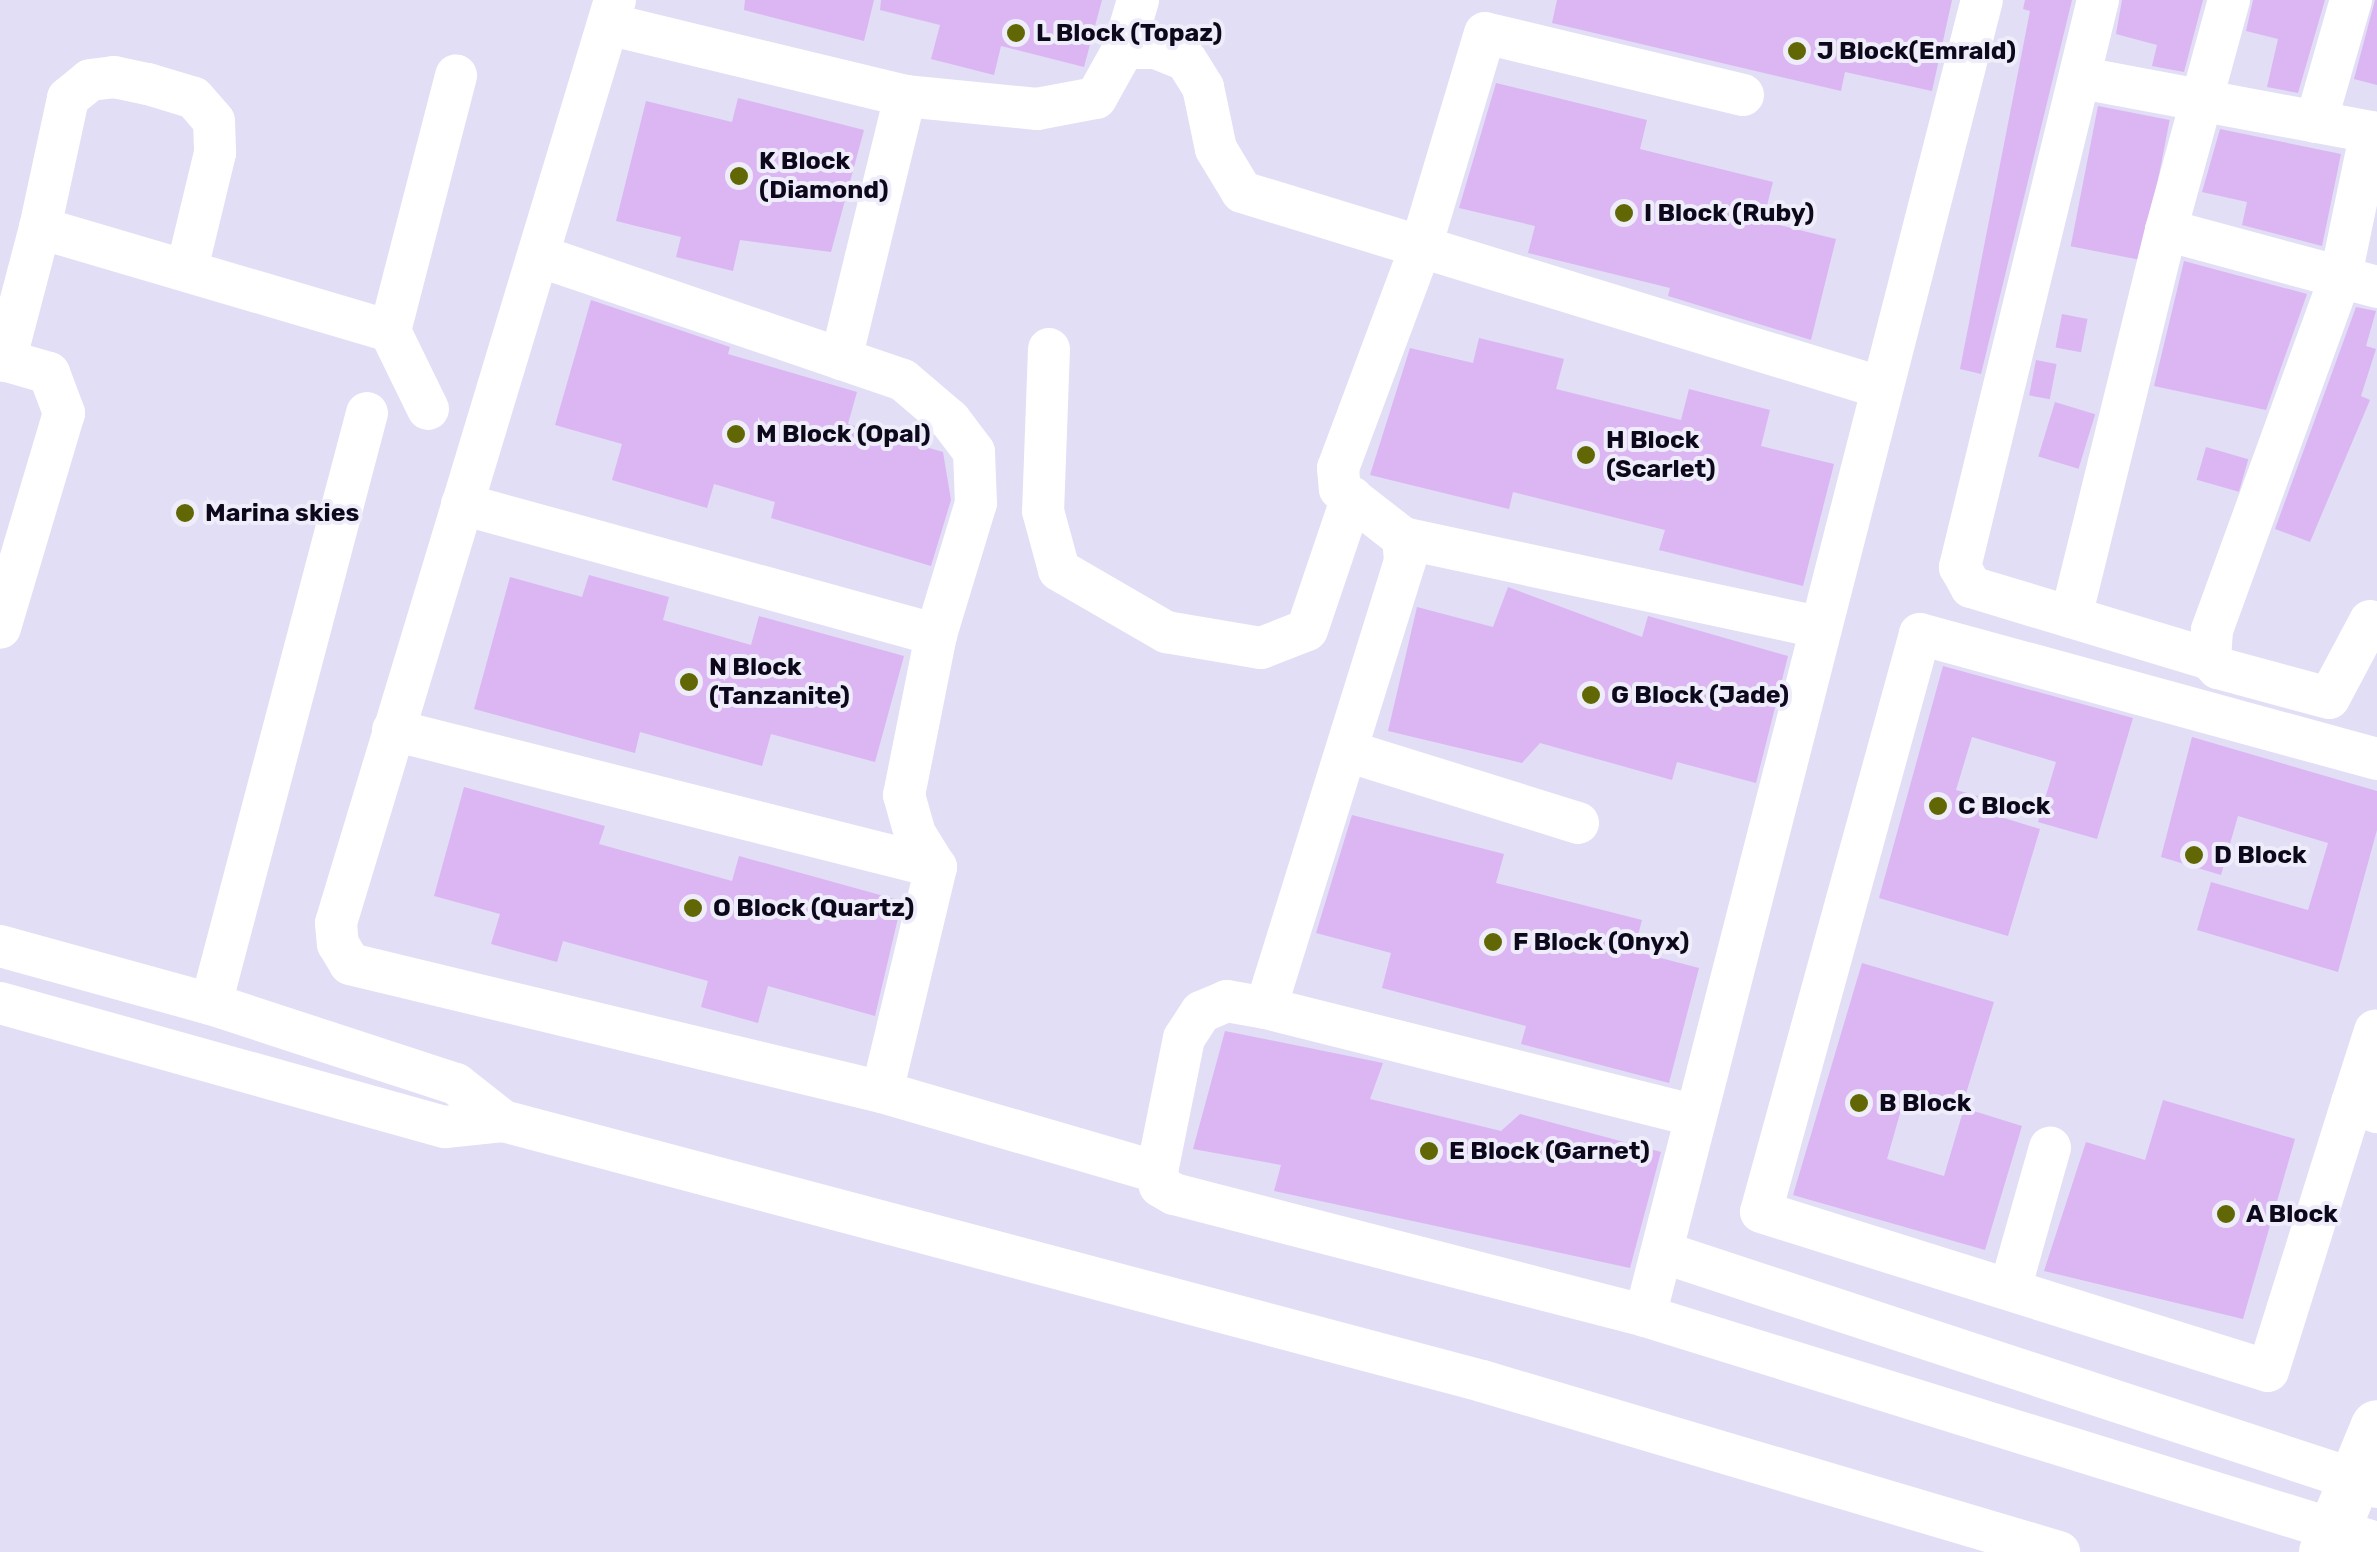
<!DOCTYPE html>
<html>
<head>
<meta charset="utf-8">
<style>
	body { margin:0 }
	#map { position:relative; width:2377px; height:1552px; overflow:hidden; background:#e1def6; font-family:Rubik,sans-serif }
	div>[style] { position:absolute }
	.building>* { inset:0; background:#dcb6f2; transform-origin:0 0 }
	.minor>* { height:42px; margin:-21px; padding:0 21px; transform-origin:21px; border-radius:21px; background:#fff }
	.tertiary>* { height:52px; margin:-26px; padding:0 26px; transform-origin:26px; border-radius:26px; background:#fff }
	.dots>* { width:28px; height:28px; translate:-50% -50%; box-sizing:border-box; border:5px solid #eeedf9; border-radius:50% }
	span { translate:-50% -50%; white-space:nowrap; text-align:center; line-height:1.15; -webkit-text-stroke:8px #eeedf9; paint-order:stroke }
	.poi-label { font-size:25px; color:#0d081c; font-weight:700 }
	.left { translate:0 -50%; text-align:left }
</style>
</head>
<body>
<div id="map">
	<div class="building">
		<div style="clip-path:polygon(745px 0,874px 0,864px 41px,744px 10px)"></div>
		<div style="clip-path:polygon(881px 0,1102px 0,1084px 67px,1001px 46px,994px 75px,931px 59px,940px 25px,880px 10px)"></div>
		<div style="clip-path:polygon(1557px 0,1952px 0,1932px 91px,1845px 72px,1841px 91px,1552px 23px)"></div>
		<div style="clip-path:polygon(2025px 0,2072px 0,1981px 374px,1960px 369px,2030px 11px,2023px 9px)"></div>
		<div style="clip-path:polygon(2122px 0,2203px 0,2184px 72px,2152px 66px,2157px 45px,2116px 34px)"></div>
		<div style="clip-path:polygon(2253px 0,2325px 0,2298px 93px,2267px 87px,2278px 39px,2246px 31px)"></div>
		<div style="clip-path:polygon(2375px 0,2377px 0,2377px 85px,2354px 79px)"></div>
		<div style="clip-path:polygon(1496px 83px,1647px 120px,1640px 149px,1773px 182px,1763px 221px,1836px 239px,1811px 340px,1668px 296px,1670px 288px,1528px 253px,1535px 226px,1459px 208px)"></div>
		<div style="clip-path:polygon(738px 98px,864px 130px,831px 252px,740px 240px,733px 271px,676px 257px,681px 237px,616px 221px,646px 101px,732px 122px)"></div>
		<div style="left:2098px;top:106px;width:73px;height:143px;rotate:11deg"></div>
		<div style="clip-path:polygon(2220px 129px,2341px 154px,2322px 246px,2242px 225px,2247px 202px,2202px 192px)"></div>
		<div style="clip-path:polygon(2184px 261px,2307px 294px,2266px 410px,2154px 386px)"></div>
		<div style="clip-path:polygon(591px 300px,730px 347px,728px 354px,857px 392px,848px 424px,943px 452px,951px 500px,931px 566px,771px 518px,775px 502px,714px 484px,707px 508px,612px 480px,622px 444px,555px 425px)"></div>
		<div style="clip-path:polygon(2356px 307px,2376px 311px,2366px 346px,2376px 349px,2361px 396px,2370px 400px,2310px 542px,2275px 529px)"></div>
		<div style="left:2062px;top:314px;width:26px;height:34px;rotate:11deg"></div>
		<div style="clip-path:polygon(1479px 338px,1564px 359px,1556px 389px,1681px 420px,1689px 389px,1770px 410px,1761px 446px,1834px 464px,1803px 586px,1659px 550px,1665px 530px,1513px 492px,1509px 509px,1370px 475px,1410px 348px,1473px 363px)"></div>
		<div style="left:2036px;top:360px;width:21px;height:36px;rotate:11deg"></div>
		<div style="left:2055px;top:402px;width:42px;height:57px;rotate:17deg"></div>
		<div style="left:2206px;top:447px;width:44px;height:34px;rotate:16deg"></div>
		<div style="clip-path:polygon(589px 575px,669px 597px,663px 620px,751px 645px,759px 616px,904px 656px,875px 762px,771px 734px,762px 766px,640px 732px,635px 753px,474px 709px,510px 577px,582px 597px)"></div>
		<div style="clip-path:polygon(1508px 587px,1642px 637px,1648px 616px,1788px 656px,1756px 783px,1677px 762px,1672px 780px,1540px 743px,1522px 763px,1388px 731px,1417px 607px,1493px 627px)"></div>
		<div style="clip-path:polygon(1943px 666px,2133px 718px,2097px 839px,2038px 822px,2056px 762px,1972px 737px,1956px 790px,1978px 796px,1975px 809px,2040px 829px,2008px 936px,1879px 898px)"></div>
		<div style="clip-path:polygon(2192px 737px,2377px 791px,2377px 830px,2338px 972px,2197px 930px,2211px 882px,2308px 910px,2328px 843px,2238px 816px,2221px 875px,2161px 857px)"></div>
		<div style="clip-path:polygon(464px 787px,605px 826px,599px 844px,732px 881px,739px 856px,902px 901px,875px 1016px,768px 986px,758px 1023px,701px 1007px,708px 981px,563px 941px,557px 962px,491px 944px,500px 914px,434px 896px)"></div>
		<div style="clip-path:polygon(1352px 815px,1504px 854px,1496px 883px,1642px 920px,1634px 951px,1699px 968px,1669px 1083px,1521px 1044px,1526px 1026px,1382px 988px,1391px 953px,1316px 933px)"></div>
		<div style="clip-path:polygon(1862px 963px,1994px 1002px,1960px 1113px,1905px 1096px,1887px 1159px,1944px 1176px,1964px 1108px,2022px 1126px,1985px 1250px,1793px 1195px)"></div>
		<div style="clip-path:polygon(1225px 1031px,1383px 1063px,1370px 1099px,1501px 1131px,1520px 1114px,1661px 1152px,1630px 1268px,1274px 1191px,1281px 1165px,1193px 1149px)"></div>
		<div style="clip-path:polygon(2163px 1100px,2295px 1139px,2243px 1319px,2044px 1271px,2086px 1142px,2145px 1160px)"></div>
	</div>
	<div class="minor">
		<div style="left:615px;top:0;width:964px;rotate:106.82deg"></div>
		<div style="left:336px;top:923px;width:21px;rotate:85deg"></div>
		<div style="left:338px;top:944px;width:23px;rotate:59deg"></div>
		<div style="left:350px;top:964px;width:547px;rotate:13.53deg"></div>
		<div style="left:882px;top:1092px;width:286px;rotate:16.2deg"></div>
		<div style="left:2098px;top:0;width:584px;rotate:103.68deg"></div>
		<div style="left:1960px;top:567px;width:23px;rotate:61deg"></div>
		<div style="left:1971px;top:587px;width:250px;rotate:16.8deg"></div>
		<div style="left:2229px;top:0;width:238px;rotate:105.3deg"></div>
		<div style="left:2166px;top:230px;width:219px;rotate:15.1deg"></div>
		<div style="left:608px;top:24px;width:306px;rotate:13.6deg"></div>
		<div style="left:905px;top:96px;width:133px;rotate:5.6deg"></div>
		<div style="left:1037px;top:109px;width:60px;rotate:-10.6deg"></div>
		<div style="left:1096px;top:98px;width:57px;rotate:-60.8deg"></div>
		<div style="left:1124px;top:48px;width:32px"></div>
		<div style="left:1156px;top:48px;width:32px;rotate:22deg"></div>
		<div style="left:1186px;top:60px;width:32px;rotate:58deg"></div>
		<div style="left:1203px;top:87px;width:63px;rotate:78.2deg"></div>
		<div style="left:1216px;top:149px;width:50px;rotate:58.8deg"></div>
		<div style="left:1242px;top:192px;width:666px;rotate:17.02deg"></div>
		<div style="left:1124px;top:48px;width:50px;rotate:-73.7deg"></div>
		<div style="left:2082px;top:78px;width:300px;rotate:10.6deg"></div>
		<div style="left:1743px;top:95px;width:265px;rotate:-166.5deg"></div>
		<div style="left:1485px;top:33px;width:226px;rotate:106.7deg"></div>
		<div style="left:1420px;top:249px;width:234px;rotate:110.5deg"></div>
		<div style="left:1338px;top:468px;width:21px;rotate:85deg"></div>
		<div style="left:1340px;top:489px;width:80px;rotate:37.9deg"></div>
		<div style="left:1403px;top:538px;width:23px;rotate:85deg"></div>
		<div style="left:1405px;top:561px;width:468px;rotate:107.3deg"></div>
		<div style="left:1266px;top:1008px;width:40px;rotate:-170deg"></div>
		<div style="left:1227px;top:1001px;width:28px;rotate:157deg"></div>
		<div style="left:1201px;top:1012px;width:31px;rotate:123deg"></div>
		<div style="left:1184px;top:1038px;width:137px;rotate:101.4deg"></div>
		<div style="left:1157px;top:1172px;width:14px;rotate:78deg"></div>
		<div style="left:1160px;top:1186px;width:16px;rotate:30deg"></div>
		<div style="left:1174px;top:1194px;width:487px;rotate:14.5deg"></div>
		<div style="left:1645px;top:1316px;width:1358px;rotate:-75.64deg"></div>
		<div style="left:2316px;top:122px;width:127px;rotate:-74deg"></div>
		<div style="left:40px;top:228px;width:133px;rotate:-77.8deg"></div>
		<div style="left:68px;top:98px;width:28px;rotate:-39deg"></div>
		<div style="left:90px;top:80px;width:24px;rotate:-7deg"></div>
		<div style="left:114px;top:77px;width:35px;rotate:12deg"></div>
		<div style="left:148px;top:84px;width:48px;rotate:16.9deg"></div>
		<div style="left:194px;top:98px;width:30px;rotate:49deg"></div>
		<div style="left:214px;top:121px;width:32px;rotate:88deg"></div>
		<div style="left:215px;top:153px;width:119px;rotate:103.6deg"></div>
		<div style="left:542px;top:257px;width:381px;rotate:18.8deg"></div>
		<div style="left:903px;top:380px;width:62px;rotate:40.4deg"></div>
		<div style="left:950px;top:420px;width:40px;rotate:53deg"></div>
		<div style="left:974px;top:452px;width:51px;rotate:87.8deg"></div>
		<div style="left:976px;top:503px;width:138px;rotate:106.9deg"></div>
		<div style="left:936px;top:635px;width:163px;rotate:101.3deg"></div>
		<div style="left:904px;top:795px;width:41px;rotate:74.2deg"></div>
		<div style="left:915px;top:834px;width:39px;rotate:58deg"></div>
		<div style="left:936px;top:867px;width:231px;rotate:103.5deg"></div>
		<div style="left:1049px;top:349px;width:162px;rotate:92.1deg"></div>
		<div style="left:1043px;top:511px;width:61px;rotate:74.8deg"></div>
		<div style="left:1059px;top:570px;width:124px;rotate:30.1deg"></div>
		<div style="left:1166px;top:632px;width:96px;rotate:9.6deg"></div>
		<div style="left:1261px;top:648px;width:49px;rotate:-21.4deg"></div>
		<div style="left:1307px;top:630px;width:140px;rotate:-71.3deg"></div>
		<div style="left:0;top:359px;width:51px;rotate:15.9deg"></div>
		<div style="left:49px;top:373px;width:43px;rotate:69.4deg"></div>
		<div style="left:64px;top:413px;width:224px;rotate:106.6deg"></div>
		<div style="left:841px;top:359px;width:271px;rotate:-76.3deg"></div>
		<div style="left:5px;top:361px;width:138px;rotate:-75.3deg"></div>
		<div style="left:40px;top:228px;width:365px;rotate:16.4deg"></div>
		<div style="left:428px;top:409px;width:87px;rotate:-116deg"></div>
		<div style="left:390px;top:331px;width:264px;rotate:-75.5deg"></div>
		<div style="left:367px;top:413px;width:611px;rotate:104.79deg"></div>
		<div style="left:211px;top:1004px;width:258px;rotate:18.1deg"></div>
		<div style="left:456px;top:1084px;width:60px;rotate:38.2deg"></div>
		<div style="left:462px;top:504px;width:492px;rotate:15.4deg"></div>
		<div style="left:1403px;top:538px;width:424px;rotate:12.1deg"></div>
		<div style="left:2071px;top:617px;width:398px;rotate:-76.2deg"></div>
		<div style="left:2370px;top:621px;width:87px;rotate:118deg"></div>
		<div style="left:2329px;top:698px;width:115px;rotate:-164.9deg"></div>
		<div style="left:2218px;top:668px;width:12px;rotate:-132deg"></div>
		<div style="left:2210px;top:659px;width:29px;rotate:-86deg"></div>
		<div style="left:2212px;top:630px;width:378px;rotate:-70deg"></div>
		<div style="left:2341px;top:275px;width:146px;rotate:-78.2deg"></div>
		<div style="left:393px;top:730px;width:560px;rotate:14.16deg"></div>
		<div style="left:1347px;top:751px;width:242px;rotate:17.3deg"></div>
		<div style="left:2377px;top:759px;width:474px;rotate:-164.7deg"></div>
		<div style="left:1920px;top:634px;width:599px;rotate:105.38deg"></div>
		<div style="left:1761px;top:1212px;width:531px;rotate:17.41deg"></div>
		<div style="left:2268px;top:1371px;width:281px;rotate:-72.6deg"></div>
		<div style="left:2352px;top:1103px;width:27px;rotate:20deg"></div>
		<div style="left:0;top:946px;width:219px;rotate:15.4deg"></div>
		<div style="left:0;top:1003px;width:462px;rotate:15.6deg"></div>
		<div style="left:445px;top:1127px;width:58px;rotate:-5.9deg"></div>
		<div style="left:503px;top:1121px;width:1013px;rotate:14.87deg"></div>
		<div style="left:1482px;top:1381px;width:602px;rotate:16.51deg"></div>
		<div style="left:1266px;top:1008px;width:442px;rotate:14.1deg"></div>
		<div style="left:2352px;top:1103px;width:76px;rotate:-72.3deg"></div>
		<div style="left:1662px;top:1252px;width:753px;rotate:18.19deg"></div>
		<div style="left:2010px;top:1289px;width:147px;rotate:-74.2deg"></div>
		<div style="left:1645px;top:1316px;width:766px;rotate:17.23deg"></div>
	</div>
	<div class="tertiary">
		<div style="left:2325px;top:1552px;width:136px;rotate:-67.6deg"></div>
	</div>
	<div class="dots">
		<div style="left:1016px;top:33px;background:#626706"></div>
		<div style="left:1797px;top:51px;background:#626706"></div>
		<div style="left:739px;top:176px;background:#626706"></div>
		<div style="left:1624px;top:213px;background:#626706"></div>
		<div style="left:736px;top:434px;background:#626706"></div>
		<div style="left:1586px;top:455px;background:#626706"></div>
		<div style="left:185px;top:513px;background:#626706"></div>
		<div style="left:689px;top:682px;background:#626706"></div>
		<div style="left:1591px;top:695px;background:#626706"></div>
		<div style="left:1938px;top:806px;background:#626706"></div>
		<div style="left:2194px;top:855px;background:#626706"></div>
		<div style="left:693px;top:908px;background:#626706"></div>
		<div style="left:1493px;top:942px;background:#626706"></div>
		<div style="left:1859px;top:1103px;background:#626706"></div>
		<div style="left:1429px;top:1151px;background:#626706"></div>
		<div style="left:2226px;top:1214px;background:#626706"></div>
	</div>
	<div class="poi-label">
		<span class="left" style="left:1036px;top:33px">L Block (Topaz)</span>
		<span class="left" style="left:1817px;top:51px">J Block(Emrald)</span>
		<span class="left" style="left:759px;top:176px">K Block<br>(Diamond)</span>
		<span class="left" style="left:1644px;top:213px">I Block (Ruby)</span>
		<span class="left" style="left:756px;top:434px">M Block (Opal)</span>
		<span class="left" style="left:1606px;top:455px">H Block<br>(Scarlet)</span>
		<span class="left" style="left:205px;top:513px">Marina skies</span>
		<span class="left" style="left:709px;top:682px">N Block<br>(Tanzanite)</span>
		<span class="left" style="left:1611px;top:695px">G Block (Jade)</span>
		<span class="left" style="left:1958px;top:806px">C Block</span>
		<span class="left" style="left:2214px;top:855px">D Block</span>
		<span class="left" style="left:713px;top:908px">O Block (Quartz)</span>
		<span class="left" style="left:1513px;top:942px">F Block (Onyx)</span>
		<span class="left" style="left:1879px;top:1103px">B Block</span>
		<span class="left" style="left:1449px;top:1151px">E Block (Garnet)</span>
		<span class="left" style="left:2246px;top:1214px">A Block</span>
	</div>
</div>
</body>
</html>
